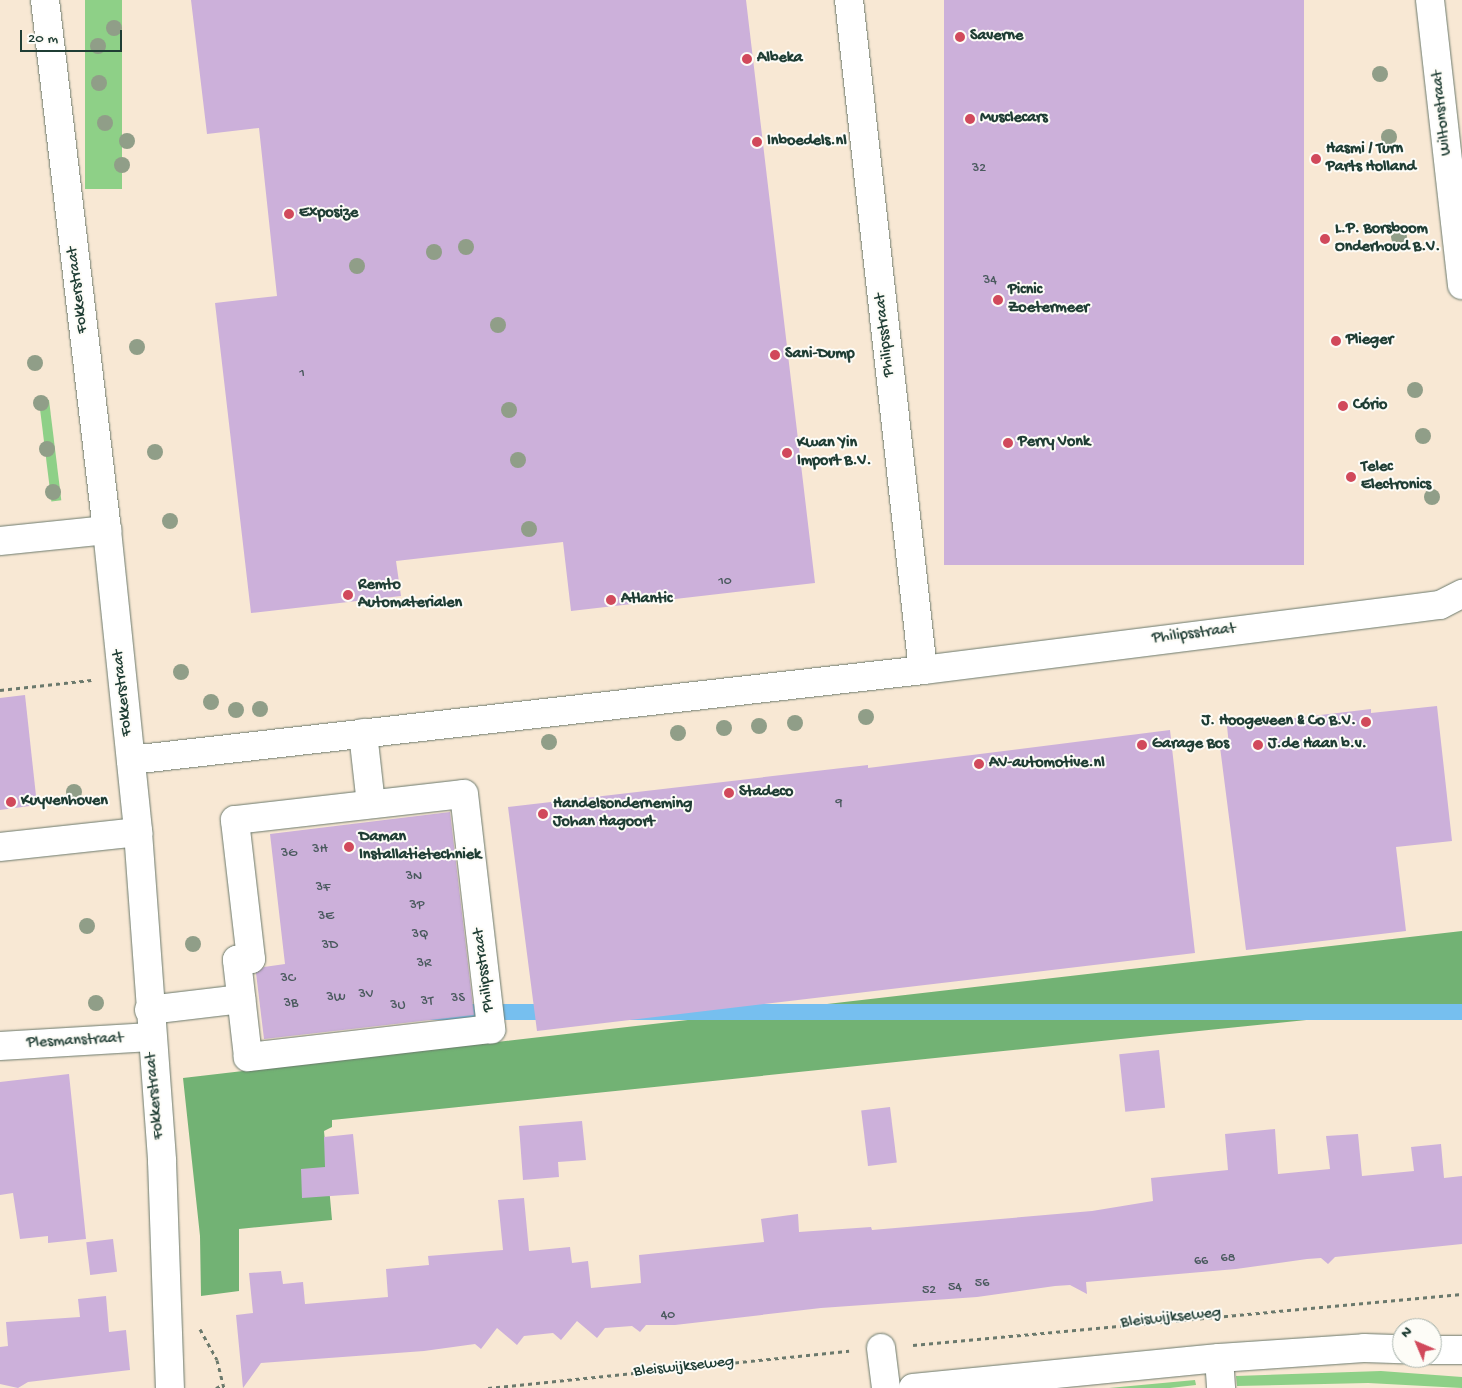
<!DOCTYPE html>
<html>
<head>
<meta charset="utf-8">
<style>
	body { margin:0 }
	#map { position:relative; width:1462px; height:1388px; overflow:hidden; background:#f8e8d4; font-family:"Gochi Hand",sans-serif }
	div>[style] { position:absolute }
	.green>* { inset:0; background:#8ed087; transform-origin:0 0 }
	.forest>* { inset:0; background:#72b274 }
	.water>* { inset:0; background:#76bfef; transform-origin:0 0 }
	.building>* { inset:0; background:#ccb0da; transform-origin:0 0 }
	.path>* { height:3px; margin-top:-1.5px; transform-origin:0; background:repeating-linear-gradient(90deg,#6b796c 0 4px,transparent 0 8px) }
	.roads { filter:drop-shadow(0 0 1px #6b796c) drop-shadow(0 0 1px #6b796c) }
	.minor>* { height:28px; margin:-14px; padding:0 14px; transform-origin:14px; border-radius:14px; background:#fff }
	.trees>* { width:16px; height:16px; margin:-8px; border-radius:50%; background:#909e88 }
	.dots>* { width:14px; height:14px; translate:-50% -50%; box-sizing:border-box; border:2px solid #fdfcf7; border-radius:50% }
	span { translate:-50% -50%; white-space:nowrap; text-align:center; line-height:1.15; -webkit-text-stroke:4px #fdfcf7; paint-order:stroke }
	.number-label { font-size:14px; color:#4a5a5e }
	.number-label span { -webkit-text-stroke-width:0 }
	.poi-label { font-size:16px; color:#1f3d34; font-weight:700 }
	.left { translate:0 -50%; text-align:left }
	.right { translate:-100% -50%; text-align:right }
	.street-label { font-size:16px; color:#1f3d34 }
	.north { position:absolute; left:1392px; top:1318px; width:50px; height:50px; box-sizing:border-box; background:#fdfcf7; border:1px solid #a4b0a9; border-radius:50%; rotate:315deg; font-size:14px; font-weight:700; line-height:20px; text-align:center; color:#1f3d34 }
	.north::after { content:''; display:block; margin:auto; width:18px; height:22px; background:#d1495b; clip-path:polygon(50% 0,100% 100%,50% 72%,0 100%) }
	.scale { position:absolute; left:20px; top:30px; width:102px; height:22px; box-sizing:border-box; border:2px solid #1f3d34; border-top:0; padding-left:6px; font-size:15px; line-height:18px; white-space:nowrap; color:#1f3d34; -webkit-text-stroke:4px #fdfcf7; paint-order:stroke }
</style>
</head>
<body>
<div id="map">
	<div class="green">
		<div style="left:85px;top:0;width:37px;height:189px"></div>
		<div style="left:49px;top:400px;width:101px;height:10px;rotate:83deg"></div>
		<div style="clip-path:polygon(1381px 1371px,1462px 1377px,1462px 1388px,1368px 1383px,1237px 1386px,1236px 1376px)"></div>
		<div style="clip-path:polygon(1195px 1380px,1196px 1385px,1170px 1388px,1109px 1388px)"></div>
	</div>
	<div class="forest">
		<div style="clip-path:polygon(1462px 931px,1462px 1004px,332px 1120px,332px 1127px,324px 1131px,332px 1220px,239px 1229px,239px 1291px,201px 1296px,200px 1236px,183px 1078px)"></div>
	</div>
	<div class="water">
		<div style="left:1462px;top:1004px;width:16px;height:1137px;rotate:90deg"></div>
	</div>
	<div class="building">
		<div style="clip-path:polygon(191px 0,746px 0,815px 583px,571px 611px,563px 542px,396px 561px,401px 596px,251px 613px,215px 303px,277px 296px,259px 128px,207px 134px)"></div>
		<div style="left:944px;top:0;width:360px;height:565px"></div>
		<div style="clip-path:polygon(25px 695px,37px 805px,0 810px,0 698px)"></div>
		<div style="clip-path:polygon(1437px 706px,1452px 841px,1396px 847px,1406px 931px,1246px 950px,1220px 747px,1229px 746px,1227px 726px,1371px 709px,1371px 713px)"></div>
		<div style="clip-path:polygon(1170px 730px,1195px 953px,537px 1031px,508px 807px,868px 765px,868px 768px)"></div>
		<div style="clip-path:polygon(450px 812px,474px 1015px,264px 1039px,256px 973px,264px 967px,285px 964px,270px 834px)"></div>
		<div style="left:1159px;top:1050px;width:58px;height:40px;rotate:84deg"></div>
		<div style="clip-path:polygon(69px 1074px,86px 1239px,48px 1243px,48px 1236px,20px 1239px,13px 1193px,0 1195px,0 1082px)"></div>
		<div style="left:890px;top:1107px;width:56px;height:29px;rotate:83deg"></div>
		<div style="clip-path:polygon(582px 1121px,586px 1160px,558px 1162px,559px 1177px,523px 1180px,519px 1126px)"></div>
		<div style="clip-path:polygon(1275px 1129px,1278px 1174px,1330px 1169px,1326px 1136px,1358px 1134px,1362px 1176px,1414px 1171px,1411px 1147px,1441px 1144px,1444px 1178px,1462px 1176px,1462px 1244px,1335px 1257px,1328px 1264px,1321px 1258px,1307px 1259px,1236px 1269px,1086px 1282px,1087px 1294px,1070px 1285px,1055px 1286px,977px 1297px,821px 1308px,675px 1325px,646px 1325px,640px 1332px,632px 1326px,605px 1328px,597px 1338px,577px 1321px,561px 1340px,553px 1333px,524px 1336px,517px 1345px,497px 1328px,481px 1349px,475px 1344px,424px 1351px,261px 1363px,243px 1388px,236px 1315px,253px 1313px,249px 1273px,281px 1271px,283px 1284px,303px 1282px,305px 1304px,388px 1297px,386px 1269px,429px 1265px,428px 1256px,503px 1250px,498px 1200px,524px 1198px,529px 1251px,570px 1247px,572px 1263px,588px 1261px,591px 1288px,641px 1283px,639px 1255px,764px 1242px,761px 1219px,798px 1214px,799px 1232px,871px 1227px,872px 1230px,1092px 1211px,1153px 1201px,1151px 1178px,1228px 1170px,1225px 1134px)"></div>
		<div style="clip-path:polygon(353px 1134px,359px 1194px,302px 1198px,301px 1169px,325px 1167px,324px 1137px)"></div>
		<div style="left:113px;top:1239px;width:33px;height:27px;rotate:83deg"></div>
		<div style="clip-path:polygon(106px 1296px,109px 1332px,126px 1330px,130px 1370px,28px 1382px,18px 1388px,0 1384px,0 1347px,8px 1346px,6px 1322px,80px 1317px,78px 1299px)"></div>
	</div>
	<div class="path">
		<div style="left:0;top:690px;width:92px;rotate:-6.3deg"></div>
		<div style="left:200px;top:1329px;width:35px;rotate:61deg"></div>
		<div style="left:217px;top:1360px;width:29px;rotate:76deg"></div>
		<div style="left:913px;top:1345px;width:551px;rotate:-5.31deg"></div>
		<div style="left:216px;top:1388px;width:7px;rotate:-27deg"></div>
		<div style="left:488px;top:1388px;width:363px;rotate:-5.9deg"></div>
	</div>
	<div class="roads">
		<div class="minor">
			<div style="left:45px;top:0;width:534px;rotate:83.33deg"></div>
			<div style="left:107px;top:530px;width:304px;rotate:84.1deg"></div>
			<div style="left:138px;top:832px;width:330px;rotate:85.8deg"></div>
			<div style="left:162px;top:1161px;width:227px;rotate:88deg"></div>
			<div style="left:849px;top:0;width:674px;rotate:83.7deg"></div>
			<div style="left:1430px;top:0;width:287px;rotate:83.6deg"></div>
			<div style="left:0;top:541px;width:108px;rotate:-5.9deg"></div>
			<div style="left:363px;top:733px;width:71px;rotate:83.6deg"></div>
			<div style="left:131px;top:760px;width:797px;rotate:-6.48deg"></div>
			<div style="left:923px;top:670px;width:521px;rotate:-7.17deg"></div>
			<div style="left:1440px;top:605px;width:25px;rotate:-27deg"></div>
			<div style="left:464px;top:794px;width:237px;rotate:83.4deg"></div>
			<div style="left:491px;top:1029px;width:245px;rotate:173.4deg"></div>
			<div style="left:248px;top:1057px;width:98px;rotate:-96.5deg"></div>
			<div style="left:237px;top:960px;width:14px;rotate:-4deg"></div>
			<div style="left:251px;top:959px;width:140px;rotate:-96.6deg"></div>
			<div style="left:235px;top:820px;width:230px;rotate:-6.5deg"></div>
			<div style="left:0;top:847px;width:139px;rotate:-6.2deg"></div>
			<div style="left:149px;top:1010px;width:93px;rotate:-6.8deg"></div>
			<div style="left:0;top:1046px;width:151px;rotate:-3.4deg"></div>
			<div style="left:881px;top:1348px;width:40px;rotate:82.9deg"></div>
			<div style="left:1432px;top:1350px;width:30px"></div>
			<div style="left:1219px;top:1358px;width:30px;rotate:86deg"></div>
			<div style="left:913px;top:1388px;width:307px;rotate:-5.6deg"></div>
			<div style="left:1219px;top:1358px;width:145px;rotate:-3.9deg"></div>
			<div style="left:1364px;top:1348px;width:38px;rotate:2deg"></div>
		</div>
	</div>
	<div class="trees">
		<div style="left:114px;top:28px"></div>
		<div style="left:98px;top:46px"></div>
		<div style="left:1380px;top:74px"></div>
		<div style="left:99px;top:83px"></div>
		<div style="left:105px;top:123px"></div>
		<div style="left:1389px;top:137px"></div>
		<div style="left:127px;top:141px"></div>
		<div style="left:122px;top:165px"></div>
		<div style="left:1399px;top:237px"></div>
		<div style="left:466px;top:247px"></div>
		<div style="left:434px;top:252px"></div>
		<div style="left:357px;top:266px"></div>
		<div style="left:498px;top:325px"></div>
		<div style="left:137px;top:347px"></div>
		<div style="left:35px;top:363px"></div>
		<div style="left:1415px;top:390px"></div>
		<div style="left:41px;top:403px"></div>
		<div style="left:509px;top:410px"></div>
		<div style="left:1423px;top:436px"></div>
		<div style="left:47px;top:449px"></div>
		<div style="left:155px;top:452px"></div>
		<div style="left:518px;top:460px"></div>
		<div style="left:53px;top:492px"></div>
		<div style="left:1432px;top:497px"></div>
		<div style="left:170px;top:521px"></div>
		<div style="left:529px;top:529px"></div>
		<div style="left:181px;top:672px"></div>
		<div style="left:211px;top:702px"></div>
		<div style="left:260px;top:709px"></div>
		<div style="left:236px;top:710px"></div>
		<div style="left:866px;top:717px"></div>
		<div style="left:795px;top:723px"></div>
		<div style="left:759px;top:726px"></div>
		<div style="left:724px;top:728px"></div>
		<div style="left:678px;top:733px"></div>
		<div style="left:549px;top:742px"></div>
		<div style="left:74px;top:792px"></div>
		<div style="left:87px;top:926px"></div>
		<div style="left:193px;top:944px"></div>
		<div style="left:96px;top:1003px"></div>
	</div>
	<div class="dots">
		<div style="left:960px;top:37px;background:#d1495b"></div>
		<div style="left:747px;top:59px;background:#d1495b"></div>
		<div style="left:970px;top:119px;background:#d1495b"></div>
		<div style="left:757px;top:142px;background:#d1495b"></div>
		<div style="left:1316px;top:159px;background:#d1495b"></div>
		<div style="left:289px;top:214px;background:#d1495b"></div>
		<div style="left:1325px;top:239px;background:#d1495b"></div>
		<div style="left:998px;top:300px;background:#d1495b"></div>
		<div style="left:1336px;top:341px;background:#d1495b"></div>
		<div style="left:775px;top:355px;background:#d1495b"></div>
		<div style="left:1343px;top:406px;background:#d1495b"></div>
		<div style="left:1008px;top:443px;background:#d1495b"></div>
		<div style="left:787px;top:453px;background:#d1495b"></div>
		<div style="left:1351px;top:477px;background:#d1495b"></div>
		<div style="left:348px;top:595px;background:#d1495b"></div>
		<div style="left:611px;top:600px;background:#d1495b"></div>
		<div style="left:1366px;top:722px;background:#d1495b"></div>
		<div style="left:1142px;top:745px;background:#d1495b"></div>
		<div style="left:1258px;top:745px;background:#d1495b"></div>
		<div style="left:979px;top:764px;background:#d1495b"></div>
		<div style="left:729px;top:793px;background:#d1495b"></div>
		<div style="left:11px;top:802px;background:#d1495b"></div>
		<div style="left:543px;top:814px;background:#d1495b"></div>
		<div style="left:349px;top:847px;background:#d1495b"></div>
	</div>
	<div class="number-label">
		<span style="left:979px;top:169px">32</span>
		<span style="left:990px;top:281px">34</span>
		<span style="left:302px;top:374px">1</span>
		<span style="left:725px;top:582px">10</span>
		<span style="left:839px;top:804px">9</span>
		<span style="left:320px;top:850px">3H</span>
		<span style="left:289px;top:854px">3G</span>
		<span style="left:414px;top:877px">3N</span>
		<span style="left:323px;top:888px">3F</span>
		<span style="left:417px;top:906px">3P</span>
		<span style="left:326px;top:917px">3E</span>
		<span style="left:420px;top:935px">3Q</span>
		<span style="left:330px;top:946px">3D</span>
		<span style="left:424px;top:964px">3R</span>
		<span style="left:288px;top:979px">3C</span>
		<span style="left:366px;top:995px">3V</span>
		<span style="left:336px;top:998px">3W</span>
		<span style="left:458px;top:999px">3S</span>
		<span style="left:427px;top:1002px">3T</span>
		<span style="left:291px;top:1004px">3B</span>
		<span style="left:398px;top:1006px">3U</span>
		<span style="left:1228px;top:1259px">68</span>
		<span style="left:1201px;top:1262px">66</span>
		<span style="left:982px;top:1284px">56</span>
		<span style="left:955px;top:1288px">54</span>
		<span style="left:929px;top:1291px">52</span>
		<span style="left:668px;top:1316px">40</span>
	</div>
	<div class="poi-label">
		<span class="left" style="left:970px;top:37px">Saverne</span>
		<span class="left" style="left:757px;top:59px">Albeka</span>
		<span class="left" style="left:980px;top:119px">Musclecars</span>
		<span class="left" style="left:767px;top:142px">Inboedels.nl</span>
		<span class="left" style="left:1326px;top:159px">Hasmi / Turn<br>Parts Holland</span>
		<span class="left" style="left:299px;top:214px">Exposize</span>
		<span class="left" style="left:1335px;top:239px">L.P. Borsboom<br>Onderhoud B.V.</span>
		<span class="left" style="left:1008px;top:300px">Picnic<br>Zoetermeer</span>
		<span class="left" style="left:1346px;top:341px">Plieger</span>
		<span class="left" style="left:785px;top:355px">Sani-Dump</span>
		<span class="left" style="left:1353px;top:406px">Cório</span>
		<span class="left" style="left:1018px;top:443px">Perry Vonk</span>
		<span class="left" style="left:797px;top:453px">Kwan Yin<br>Import B.V.</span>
		<span class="left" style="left:1361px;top:477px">Telec<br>Electronics</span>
		<span class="left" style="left:358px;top:595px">Remto<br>Automaterialen</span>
		<span class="left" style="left:621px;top:600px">Atlantic</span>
		<span class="right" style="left:1356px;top:722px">J. Hoogeveen &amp; Co B.V.</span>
		<span class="left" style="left:1152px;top:745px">Garage Bos</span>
		<span class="left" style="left:1268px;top:745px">J.de Haan b.v.</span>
		<span class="left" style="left:989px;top:764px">AV-automotive.nl</span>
		<span class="left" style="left:739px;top:793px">Stadeco</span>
		<span class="left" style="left:21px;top:802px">Kuyvenhoven</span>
		<span class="left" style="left:553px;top:814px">Handelsonderneming<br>Johan Hagoort</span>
		<span class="left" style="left:359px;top:847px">Daman<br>Installatietechniek</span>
	</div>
	<div class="street-label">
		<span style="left:1443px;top:113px;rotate:-96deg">Wiltonstraat</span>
		<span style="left:79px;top:290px;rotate:-97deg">Fokkerstraat</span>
		<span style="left:886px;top:335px;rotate:-96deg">Philipsstraat</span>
		<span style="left:1194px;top:635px;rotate:-7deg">Philipsstraat</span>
		<span style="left:124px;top:693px;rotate:-96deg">Fokkerstraat</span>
		<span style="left:485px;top:970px;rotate:-97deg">Philipsstraat</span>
		<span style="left:75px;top:1042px;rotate:-3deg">Plesmanstraat</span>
		<span style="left:156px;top:1096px;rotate:-95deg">Fokkerstraat</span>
		<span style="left:1171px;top:1319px;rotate:-6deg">Bleiswijkseweg</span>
		<span style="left:684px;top:1368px;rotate:-6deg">Bleiswijkseweg</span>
	</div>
	<div class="north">N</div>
	<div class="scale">20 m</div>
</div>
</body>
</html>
